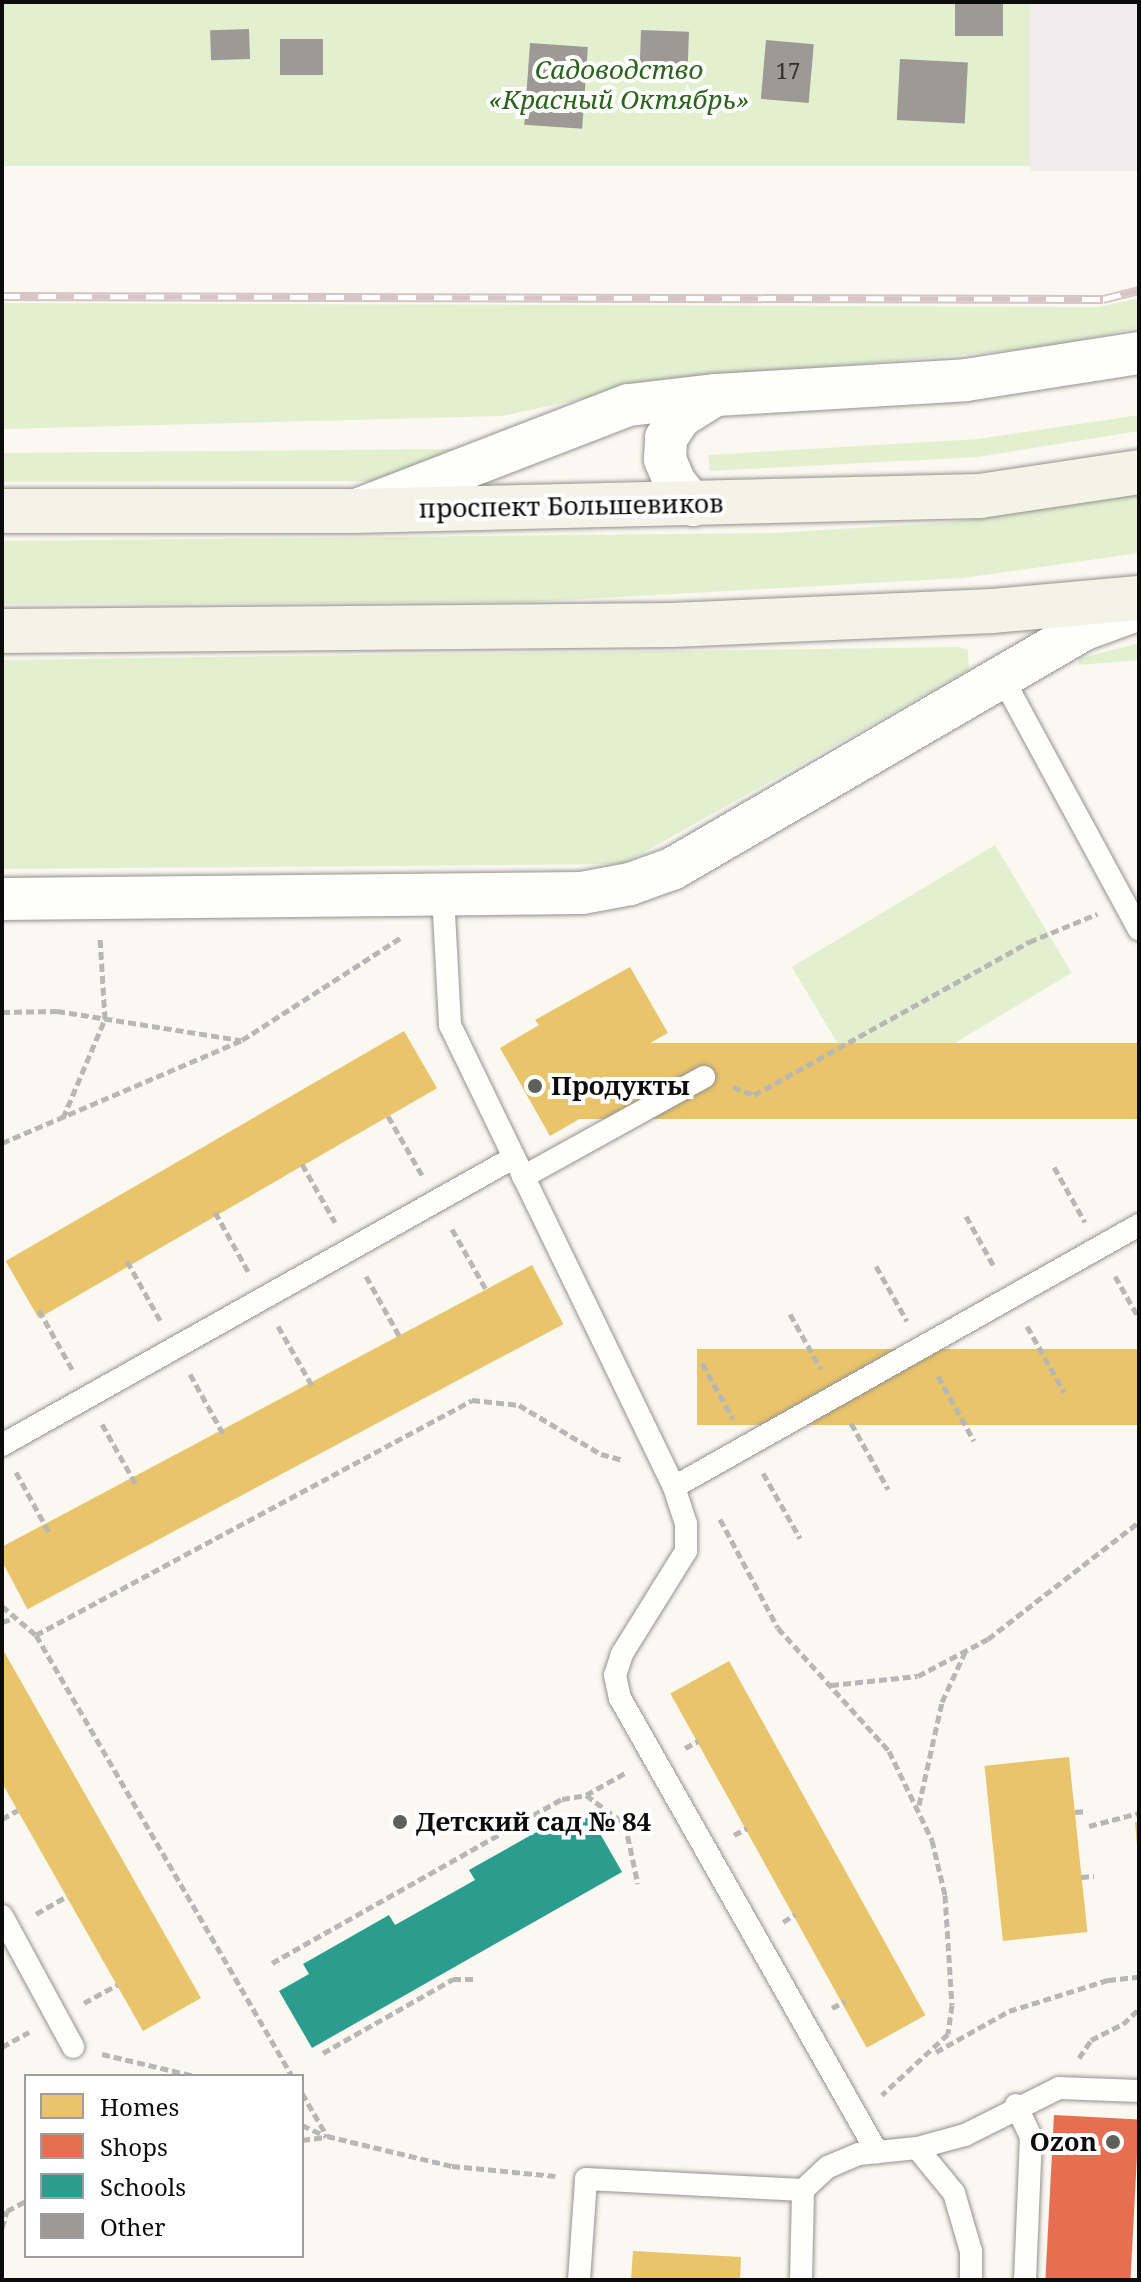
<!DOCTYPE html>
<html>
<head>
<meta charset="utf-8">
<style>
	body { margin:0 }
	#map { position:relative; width:1141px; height:2282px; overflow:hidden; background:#faf8f0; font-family:"Noto Serif",serif }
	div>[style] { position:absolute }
	.industrial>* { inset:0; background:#f1ebed; transform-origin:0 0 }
	.green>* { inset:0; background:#e3f0d0; transform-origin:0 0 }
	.homes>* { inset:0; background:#e9c46a; transform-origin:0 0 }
	.shops>* { inset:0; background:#e76f51; transform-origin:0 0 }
	.schools>* { inset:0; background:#2a9d8f }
	.building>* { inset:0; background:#9d9a96; transform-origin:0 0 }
	.path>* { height:5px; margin-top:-2.5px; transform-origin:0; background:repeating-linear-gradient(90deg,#b7b7b5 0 8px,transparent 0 12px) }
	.roads { filter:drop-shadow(0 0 2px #93928f) drop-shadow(0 0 2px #93928f) }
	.lane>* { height:22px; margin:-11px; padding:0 11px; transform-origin:11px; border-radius:11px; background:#fefefd }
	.street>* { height:42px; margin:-21px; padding:0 21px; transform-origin:21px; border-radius:21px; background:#fefefd }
	.secondary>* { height:44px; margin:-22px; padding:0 22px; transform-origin:22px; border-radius:22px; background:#f4f3e8 }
	.rail>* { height:9px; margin-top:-4.5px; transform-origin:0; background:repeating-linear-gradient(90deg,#fff 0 18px,#d7c4c5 0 36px); box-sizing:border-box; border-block:2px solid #d7c4c5 }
	.dots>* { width:22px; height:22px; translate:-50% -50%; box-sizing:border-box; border:4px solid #fff; border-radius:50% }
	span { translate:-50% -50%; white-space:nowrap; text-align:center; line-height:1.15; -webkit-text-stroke:8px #fff; paint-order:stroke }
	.number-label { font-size:22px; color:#30302e }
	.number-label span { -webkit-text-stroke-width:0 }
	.park-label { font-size:26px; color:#2c641c; font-style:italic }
	.street-label { font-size:26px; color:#0c0c0c }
	.poi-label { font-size:26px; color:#0c0c0c; font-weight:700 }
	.left { translate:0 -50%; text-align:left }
	.right { translate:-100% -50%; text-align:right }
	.frame { position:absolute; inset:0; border:4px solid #0c0c0c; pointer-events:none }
	.legend { position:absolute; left:24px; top:2074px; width:280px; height:184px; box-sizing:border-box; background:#fff; border:2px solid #9e9e9e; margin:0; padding:10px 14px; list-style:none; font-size:24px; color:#0c0c0c }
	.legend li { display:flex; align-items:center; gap:16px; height:40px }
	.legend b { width:40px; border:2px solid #9e9e9e }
</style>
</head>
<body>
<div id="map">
	<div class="industrial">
		<div style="left:1030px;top:2px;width:109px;height:169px"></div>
	</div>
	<div class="green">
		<div style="left:2px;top:2px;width:1028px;height:164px"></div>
		<div style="clip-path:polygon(1139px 298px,1139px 327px,1059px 346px,665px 381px,502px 416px,2px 429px,2px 303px,1099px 307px)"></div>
		<div style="clip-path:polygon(1139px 415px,1139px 431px,978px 457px,710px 471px,708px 455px,978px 439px)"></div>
		<div style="clip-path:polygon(457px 449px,383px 481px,2px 482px,2px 453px)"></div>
		<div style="clip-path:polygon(1139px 494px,1139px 553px,963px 578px,527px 602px,2px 604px,2px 541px,774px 533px,954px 522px)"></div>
		<div style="clip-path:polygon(1139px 643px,1139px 660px,1079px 665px,1078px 659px)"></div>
		<div style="clip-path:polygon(958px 647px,968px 650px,969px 670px,623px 864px,2px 869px,2px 660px)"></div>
		<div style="left:995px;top:845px;width:149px;height:237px;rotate:59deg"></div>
	</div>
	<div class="homes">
		<div style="clip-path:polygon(630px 967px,668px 1033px,623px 1058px,616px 1045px,596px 1056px,619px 1096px,550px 1136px,500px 1048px,539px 1025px,535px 1020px)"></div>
		<div style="left:404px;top:1031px;width:66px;height:460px;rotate:60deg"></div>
		<div style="left:1139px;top:1043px;width:76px;height:589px;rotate:90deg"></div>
		<div style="left:532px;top:1265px;width:67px;height:607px;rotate:62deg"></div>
		<div style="left:1139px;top:1349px;width:76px;height:442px;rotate:90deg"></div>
		<div style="clip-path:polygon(2px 1648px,201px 1998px,143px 2031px,2px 1783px)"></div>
		<div style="left:729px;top:1661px;width:405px;height:67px;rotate:61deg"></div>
		<div style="left:1069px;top:1757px;width:176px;height:85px;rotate:84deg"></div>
		<div style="clip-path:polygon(1135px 1822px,1139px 1822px,1139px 1845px,1137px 1845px)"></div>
		<div style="clip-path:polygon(633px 2251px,741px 2257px,740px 2280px,631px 2280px)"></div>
	</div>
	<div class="shops">
		<div style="left:1054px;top:2115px;width:85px;height:165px;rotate:3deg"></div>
	</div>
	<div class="schools">
		<div style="clip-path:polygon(590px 1816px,622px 1872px,312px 2048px,279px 1991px,309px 1974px,303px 1964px,389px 1915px,395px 1925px,475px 1880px,469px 1870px,549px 1825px,555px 1835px)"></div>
	</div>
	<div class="building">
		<div style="left:955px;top:2px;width:48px;height:34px"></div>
		<div style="left:249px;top:29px;width:30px;height:39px;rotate:88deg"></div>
		<div style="left:641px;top:30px;width:48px;height:39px;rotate:2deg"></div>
		<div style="left:323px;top:39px;width:36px;height:43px;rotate:90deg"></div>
		<div style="left:766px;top:40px;width:48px;height:59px;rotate:5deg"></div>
		<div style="left:530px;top:43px;width:58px;height:82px;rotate:4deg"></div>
		<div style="left:900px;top:59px;width:68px;height:61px;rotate:3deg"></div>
	</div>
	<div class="path">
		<div style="left:2px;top:1012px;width:55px;rotate:-1deg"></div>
		<div style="left:57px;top:1011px;width:186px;rotate:9deg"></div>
		<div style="left:733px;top:1087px;width:22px;rotate:21deg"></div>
		<div style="left:754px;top:1095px;width:315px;rotate:-29.1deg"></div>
		<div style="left:1029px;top:942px;width:74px;rotate:-22.4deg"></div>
		<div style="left:388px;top:1116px;width:68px;rotate:60deg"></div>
		<div style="left:63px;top:1118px;width:108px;rotate:-67deg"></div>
		<div style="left:105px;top:1019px;width:81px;rotate:-93.5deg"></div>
		<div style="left:2px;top:1143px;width:261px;rotate:-23.2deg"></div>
		<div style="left:242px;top:1040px;width:188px;rotate:-32.8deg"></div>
		<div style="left:302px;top:1164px;width:67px;rotate:60.4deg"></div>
		<div style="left:1054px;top:1167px;width:63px;rotate:60.6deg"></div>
		<div style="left:215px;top:1212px;width:68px;rotate:60.8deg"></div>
		<div style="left:966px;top:1216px;width:60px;rotate:60.9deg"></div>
		<div style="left:452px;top:1229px;width:71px;rotate:60.6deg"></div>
		<div style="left:127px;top:1261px;width:68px;rotate:60.8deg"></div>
		<div style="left:876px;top:1266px;width:63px;rotate:60.6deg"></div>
		<div style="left:366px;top:1276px;width:72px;rotate:60.9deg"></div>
		<div style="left:1115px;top:1276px;width:48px;rotate:60.3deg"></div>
		<div style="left:39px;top:1310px;width:68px;rotate:60.8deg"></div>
		<div style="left:790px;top:1314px;width:63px;rotate:60.6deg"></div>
		<div style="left:278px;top:1326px;width:70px;rotate:60.2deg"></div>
		<div style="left:1027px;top:1326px;width:76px;rotate:60.7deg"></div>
		<div style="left:702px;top:1363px;width:64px;rotate:61deg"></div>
		<div style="left:190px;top:1374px;width:72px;rotate:60.9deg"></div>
		<div style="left:938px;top:1376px;width:74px;rotate:61deg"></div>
		<div style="left:851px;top:1423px;width:76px;rotate:60.7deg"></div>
		<div style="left:102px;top:1424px;width:71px;rotate:60.6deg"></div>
		<div style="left:16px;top:1472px;width:71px;rotate:61.3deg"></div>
		<div style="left:763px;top:1473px;width:75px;rotate:60.4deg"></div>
		<div style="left:720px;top:1519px;width:123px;rotate:62deg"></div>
		<div style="left:778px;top:1628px;width:166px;rotate:47.9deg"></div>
		<div style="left:889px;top:1751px;width:99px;rotate:64.2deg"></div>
		<div style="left:932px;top:1840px;width:57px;rotate:76.7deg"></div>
		<div style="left:945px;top:1895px;width:110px;rotate:86.4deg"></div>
		<div style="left:952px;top:2005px;width:29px;rotate:98deg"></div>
		<div style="left:948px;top:2034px;width:90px;rotate:137.3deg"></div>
		<div style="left:2px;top:1606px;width:45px;rotate:40.5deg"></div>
		<div style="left:36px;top:1635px;width:495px;rotate:-28.3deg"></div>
		<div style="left:472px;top:1400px;width:47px;rotate:6.1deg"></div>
		<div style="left:519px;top:1405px;width:96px;rotate:30.9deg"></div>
		<div style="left:601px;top:1454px;width:24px;rotate:15deg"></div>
		<div style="left:2px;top:1622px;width:10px;rotate:-17deg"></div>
		<div style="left:36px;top:1635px;width:510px;rotate:59.86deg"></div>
		<div style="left:831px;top:1685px;width:87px;rotate:-5.9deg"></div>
		<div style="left:918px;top:1676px;width:79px;rotate:-27.9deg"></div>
		<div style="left:988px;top:1639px;width:191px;rotate:-37.8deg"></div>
		<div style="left:685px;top:1748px;width:15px;rotate:-28deg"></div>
		<div style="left:586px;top:1795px;width:49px;rotate:36.6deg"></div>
		<div style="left:625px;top:1824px;width:61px;rotate:77.8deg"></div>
		<div style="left:919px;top:1805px;width:106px;rotate:-77.4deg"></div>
		<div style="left:942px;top:1702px;width:55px;rotate:-65.3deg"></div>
		<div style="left:1075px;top:1812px;width:12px;rotate:-5deg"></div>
		<div style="left:2px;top:1819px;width:18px;rotate:-29deg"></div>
		<div style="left:1089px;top:1826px;width:52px;rotate:-14.6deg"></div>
		<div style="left:734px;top:1835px;width:15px;rotate:-28deg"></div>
		<div style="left:1081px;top:1877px;width:13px;rotate:-4deg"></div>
		<div style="left:36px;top:1914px;width:36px;rotate:-30deg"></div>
		<div style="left:783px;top:1922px;width:15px;rotate:-32deg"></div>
		<div style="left:272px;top:1963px;width:333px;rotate:-29.5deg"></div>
		<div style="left:562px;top:1799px;width:24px;rotate:-9deg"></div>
		<div style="left:586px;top:1795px;width:45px;rotate:-29.4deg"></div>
		<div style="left:84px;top:2003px;width:38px;rotate:-29deg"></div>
		<div style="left:832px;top:2008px;width:15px;rotate:-28deg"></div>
		<div style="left:2px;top:2047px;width:31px;rotate:-29deg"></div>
		<div style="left:936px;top:2052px;width:84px;rotate:-29.3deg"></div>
		<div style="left:1009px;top:2011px;width:104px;rotate:-17.4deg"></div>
		<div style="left:1108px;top:1980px;width:31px;rotate:-6deg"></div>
		<div style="left:323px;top:2053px;width:150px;rotate:-29.6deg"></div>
		<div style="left:453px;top:1979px;width:24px"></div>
		<div style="left:102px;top:2054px;width:96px;rotate:13.3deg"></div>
		<div style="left:1079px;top:2058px;width:22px;rotate:-56deg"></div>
		<div style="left:1091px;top:2040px;width:36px;rotate:-27deg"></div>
		<div style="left:1123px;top:2024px;width:22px;rotate:-43deg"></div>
		<div style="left:302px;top:2093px;width:50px;rotate:59.8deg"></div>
		<div style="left:327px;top:2136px;width:129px;rotate:13.5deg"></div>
		<div style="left:452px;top:2166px;width:104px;rotate:5.5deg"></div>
		<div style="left:302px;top:2125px;width:26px;rotate:25deg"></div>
		<div style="left:302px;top:2140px;width:24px;rotate:-7deg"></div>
		<div style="left:2px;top:2228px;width:18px;rotate:-74deg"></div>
		<div style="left:7px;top:2211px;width:21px;rotate:-28deg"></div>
	</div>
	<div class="roads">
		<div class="lane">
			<div style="left:1003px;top:679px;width:285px;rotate:61.5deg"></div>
			<div style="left:443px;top:895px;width:130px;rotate:86.9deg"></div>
			<div style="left:450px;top:1025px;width:513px;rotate:64.13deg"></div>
			<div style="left:674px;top:1487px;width:38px;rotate:72deg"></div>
			<div style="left:686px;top:1523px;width:28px;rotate:90deg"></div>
			<div style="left:686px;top:1551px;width:121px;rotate:121.9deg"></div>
			<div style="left:622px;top:1654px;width:22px;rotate:108deg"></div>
			<div style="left:615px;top:1675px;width:24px;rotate:78deg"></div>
			<div style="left:620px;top:1698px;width:522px;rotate:60.49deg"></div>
			<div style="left:523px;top:1177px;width:207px;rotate:-28.9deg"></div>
			<div style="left:2px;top:1445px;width:586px;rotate:-29.32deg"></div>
			<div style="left:674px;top:1487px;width:534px;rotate:-29.4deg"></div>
			<div style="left:2px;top:1916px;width:149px;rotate:61.5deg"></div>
			<div style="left:1016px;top:2105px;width:35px;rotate:65deg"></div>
			<div style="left:1031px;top:2137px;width:143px;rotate:92.4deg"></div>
			<div style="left:917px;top:2148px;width:58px;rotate:50.6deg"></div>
			<div style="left:954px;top:2193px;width:60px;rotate:73.7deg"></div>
			<div style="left:971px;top:2251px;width:29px;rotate:90deg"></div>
			<div style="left:579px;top:2280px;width:101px;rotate:-86deg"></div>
			<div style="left:586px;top:2179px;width:217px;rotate:2.9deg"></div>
			<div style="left:803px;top:2190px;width:34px;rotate:-43deg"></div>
			<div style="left:828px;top:2167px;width:34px;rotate:-23deg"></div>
			<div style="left:859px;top:2154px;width:58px;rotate:-5.9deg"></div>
			<div style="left:917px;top:2148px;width:50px;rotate:-15.2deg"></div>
			<div style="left:965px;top:2135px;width:105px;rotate:-26.6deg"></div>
			<div style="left:1059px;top:2088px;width:80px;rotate:2.1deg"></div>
			<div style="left:801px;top:2280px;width:90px;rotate:-88.7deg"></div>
		</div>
		<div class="street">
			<div style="left:693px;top:505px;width:28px;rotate:-129deg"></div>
			<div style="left:675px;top:483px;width:26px;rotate:-113deg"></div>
			<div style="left:665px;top:459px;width:21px;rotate:-87deg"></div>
			<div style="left:666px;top:438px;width:25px;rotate:-56deg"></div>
			<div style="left:680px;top:417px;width:41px;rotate:-32.2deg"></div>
			<div style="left:359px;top:509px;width:289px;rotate:-21.1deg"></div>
			<div style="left:629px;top:405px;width:88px;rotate:-6.6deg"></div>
			<div style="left:716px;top:395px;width:250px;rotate:-3.4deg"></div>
			<div style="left:966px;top:380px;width:175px;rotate:-8.9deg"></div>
			<div style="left:2px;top:899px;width:580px;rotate:-0.59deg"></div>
			<div style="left:582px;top:893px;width:49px;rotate:-10.6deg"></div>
			<div style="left:630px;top:884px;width:45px;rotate:-19.7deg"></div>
			<div style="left:672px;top:869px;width:475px;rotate:-30.2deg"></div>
			<div style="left:1082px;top:630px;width:61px;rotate:-20.2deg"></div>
		</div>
		<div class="secondary">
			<div style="left:2px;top:511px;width:352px"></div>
			<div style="left:354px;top:511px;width:626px;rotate:-1.37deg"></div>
			<div style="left:980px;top:496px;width:161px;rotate:-8.6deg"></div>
			<div style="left:2px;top:631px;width:670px;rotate:-0.51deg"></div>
			<div style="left:672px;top:625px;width:321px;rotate:-2.5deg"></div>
			<div style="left:993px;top:611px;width:147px;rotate:-5.1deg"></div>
		</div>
	</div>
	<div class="rail">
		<div style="left:2px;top:296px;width:1101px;rotate:0.16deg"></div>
		<div style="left:1103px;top:299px;width:37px;rotate:-14deg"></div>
	</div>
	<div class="dots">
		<div style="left:535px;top:1086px;background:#5f5f5c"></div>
		<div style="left:400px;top:1822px;background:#5f5f5c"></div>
		<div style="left:1113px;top:2142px;background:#5f5f5c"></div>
	</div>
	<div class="number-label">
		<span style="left:788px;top:71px">17</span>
	</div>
	<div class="park-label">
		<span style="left:619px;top:85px">Садоводство<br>«Красный Октябрь»</span>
	</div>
	<div class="street-label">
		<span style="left:571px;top:506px;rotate:-1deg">проспект Большевиков</span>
	</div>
	<div class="poi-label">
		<span class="left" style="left:551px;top:1086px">Продукты</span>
		<span class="left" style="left:416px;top:1822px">Детский сад № 84</span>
		<span class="right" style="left:1097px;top:2142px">Ozon</span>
	</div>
	<div class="frame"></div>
	<ul class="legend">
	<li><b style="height:22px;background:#e9c46a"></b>Homes</li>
	<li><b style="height:22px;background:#e76f51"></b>Shops</li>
	<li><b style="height:22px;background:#2a9d8f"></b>Schools</li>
	<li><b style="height:22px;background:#9d9a96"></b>Other</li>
	</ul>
</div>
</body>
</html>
